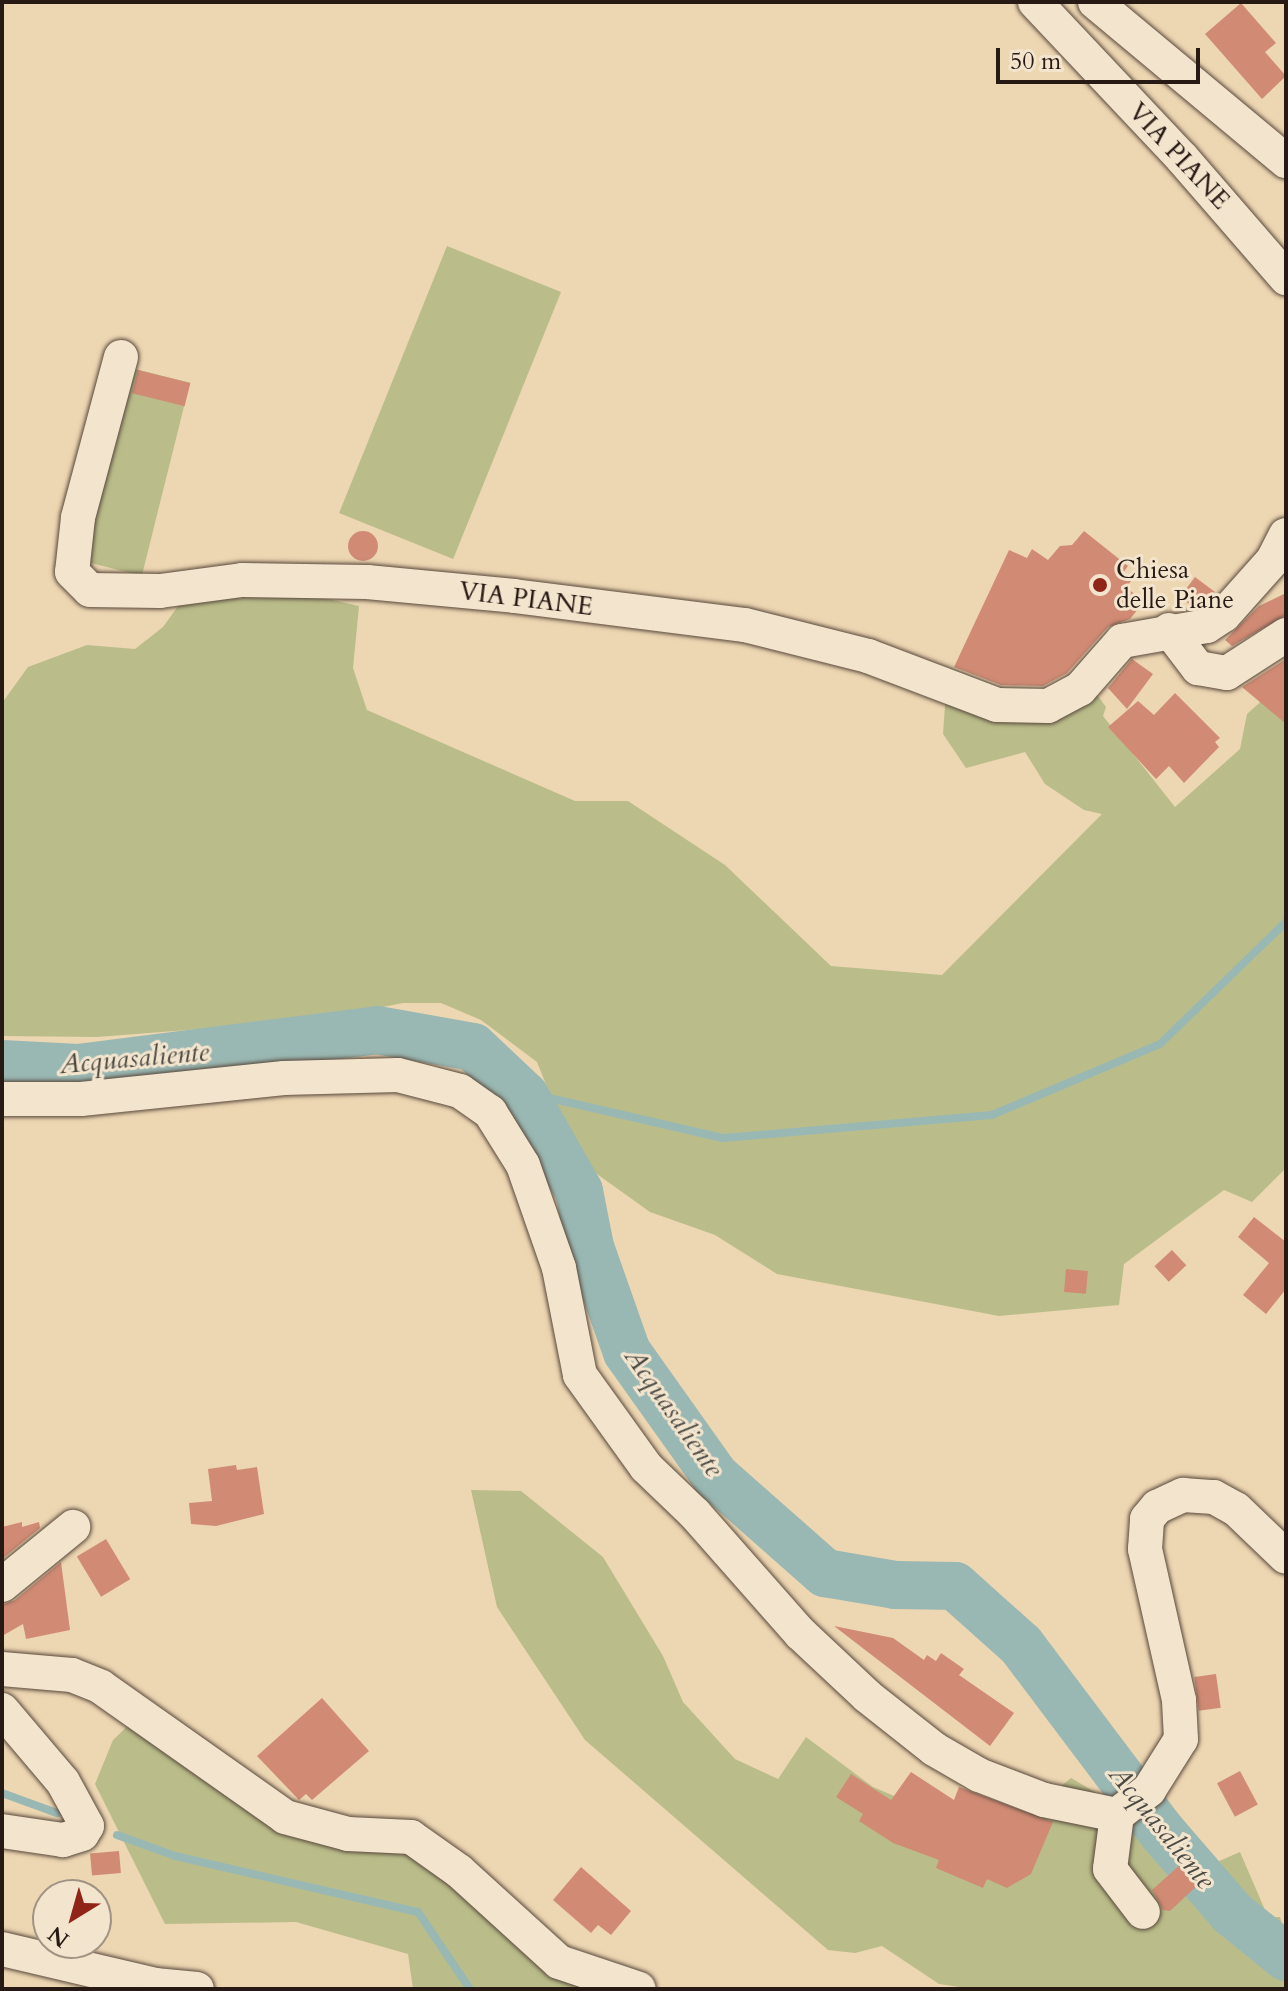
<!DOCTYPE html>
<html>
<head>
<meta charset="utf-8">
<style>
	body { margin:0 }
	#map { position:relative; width:1288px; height:1991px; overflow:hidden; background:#edd6b2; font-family:Cardo,serif }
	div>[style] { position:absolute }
	.green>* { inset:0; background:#babd8a; transform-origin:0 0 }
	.stream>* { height:8px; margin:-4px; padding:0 4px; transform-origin:4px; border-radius:4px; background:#9ab8b3 }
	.river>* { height:48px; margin:-24px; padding:0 24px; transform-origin:24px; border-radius:24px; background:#9ab8b3 }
	.building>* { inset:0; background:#d18b75; transform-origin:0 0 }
	.round { border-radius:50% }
	.roads { filter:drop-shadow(0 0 2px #58483c) drop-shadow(0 0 2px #58483c) }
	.minor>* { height:34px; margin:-17px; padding:0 17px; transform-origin:17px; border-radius:17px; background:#f3e4cd }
	.dots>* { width:22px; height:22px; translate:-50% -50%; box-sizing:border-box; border:4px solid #f3e4cd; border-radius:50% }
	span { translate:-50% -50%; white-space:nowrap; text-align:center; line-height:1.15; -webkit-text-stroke:6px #f3e4cd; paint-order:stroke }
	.street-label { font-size:26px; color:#271914 }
	.poi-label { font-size:26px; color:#271914 }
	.left { translate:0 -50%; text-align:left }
	.water-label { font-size:28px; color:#4a4944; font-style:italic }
	.frame { position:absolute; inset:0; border:4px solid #271914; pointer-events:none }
	.north { position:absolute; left:32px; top:1879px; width:80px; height:80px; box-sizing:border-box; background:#f3e4cd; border:2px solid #a19383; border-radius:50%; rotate:217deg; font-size:22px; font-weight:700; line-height:32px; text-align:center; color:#271914 }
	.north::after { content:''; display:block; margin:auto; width:28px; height:36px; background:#8f2418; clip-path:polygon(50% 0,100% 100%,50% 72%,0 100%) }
	.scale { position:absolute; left:996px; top:48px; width:204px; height:36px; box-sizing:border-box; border:4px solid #271914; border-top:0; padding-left:10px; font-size:24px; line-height:28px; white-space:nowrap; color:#271914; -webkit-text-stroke:6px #f3e4cd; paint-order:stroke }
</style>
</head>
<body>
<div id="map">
	<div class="green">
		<div style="left:447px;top:246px;width:123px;height:288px;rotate:22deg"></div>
		<div style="left:123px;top:366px;width:69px;height:199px;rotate:14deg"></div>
		<div style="clip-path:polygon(221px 597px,324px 598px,359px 606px,353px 668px,367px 710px,575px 801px,628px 801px,725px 865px,831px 966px,942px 975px,1102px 814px,1084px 810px,1045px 784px,1025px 752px,966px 768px,943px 734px,947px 677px,1010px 691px,1042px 689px,1084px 677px,1106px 707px,1103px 716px,1175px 807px,1240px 749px,1247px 714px,1286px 679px,1286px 1168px,1252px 1202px,1224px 1190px,1124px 1264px,1119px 1305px,999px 1316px,777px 1274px,715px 1235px,650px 1212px,576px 1159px,537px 1062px,481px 1020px,441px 1003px,403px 1003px,317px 1020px,97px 1037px,2px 1036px,2px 703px,28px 667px,87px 645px,135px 649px,163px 627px,181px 602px)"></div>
		<div style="clip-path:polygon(471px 1490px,521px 1491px,603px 1557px,663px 1656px,683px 1702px,735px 1759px,778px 1779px,806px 1737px,873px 1787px,939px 1815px,1027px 1821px,1031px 1810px,1071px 1778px,1110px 1801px,1162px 1862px,1182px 1871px,1203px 1868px,1240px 1852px,1265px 1910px,1257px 1917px,1280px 1917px,1286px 1939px,1286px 1989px,973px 1989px,939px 1984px,882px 1946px,855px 1953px,828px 1950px,585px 1740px,497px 1607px)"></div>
		<div style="clip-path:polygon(145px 1709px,288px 1808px,407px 1831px,611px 1989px,413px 1989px,408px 1954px,296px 1922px,165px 1924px,95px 1784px,113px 1740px)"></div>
	</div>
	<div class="stream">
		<div style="left:519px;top:1091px;width:209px;rotate:13deg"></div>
		<div style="left:723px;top:1138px;width:270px;rotate:-4.9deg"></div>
		<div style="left:992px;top:1115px;width:182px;rotate:-22.9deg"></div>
		<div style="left:1160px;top:1044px;width:175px;rotate:-44.1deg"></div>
		<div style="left:2px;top:1793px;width:59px;rotate:20deg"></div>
		<div style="left:117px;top:1835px;width:62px;rotate:19.9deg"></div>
		<div style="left:175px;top:1856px;width:249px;rotate:13deg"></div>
		<div style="left:418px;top:1912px;width:93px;rotate:56deg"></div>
	</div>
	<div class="river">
		<div style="left:2px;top:1064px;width:76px;rotate:3deg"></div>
		<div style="left:78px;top:1068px;width:301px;rotate:-7.2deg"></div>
		<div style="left:377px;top:1030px;width:97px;rotate:10deg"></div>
		<div style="left:473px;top:1047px;width:71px;rotate:43.3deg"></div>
		<div style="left:525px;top:1096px;width:109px;rotate:60.4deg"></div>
		<div style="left:579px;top:1191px;width:57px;rotate:78.9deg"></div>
		<div style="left:590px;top:1247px;width:111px;rotate:70.6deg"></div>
		<div style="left:627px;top:1352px;width:152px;rotate:54.6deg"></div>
		<div style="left:715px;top:1476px;width:147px;rotate:41.4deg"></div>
		<div style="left:825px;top:1573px;width:71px;rotate:9.7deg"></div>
		<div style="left:895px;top:1585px;width:60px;rotate:1deg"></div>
		<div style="left:955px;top:1586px;width:89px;rotate:41.8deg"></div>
		<div style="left:1021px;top:1645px;width:234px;rotate:53deg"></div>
		<div style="left:1162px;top:1832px;width:107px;rotate:49.2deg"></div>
		<div style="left:1232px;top:1913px;width:70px;rotate:39.2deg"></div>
	</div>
	<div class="building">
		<div style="clip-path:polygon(1241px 3px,1276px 43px,1265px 52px,1286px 76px,1262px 99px,1205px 34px)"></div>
		<div style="left:138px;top:370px;width:54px;height:24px;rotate:14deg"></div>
		<div style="clip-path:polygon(1084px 531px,1128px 566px,1123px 573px,1131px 581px,1126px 587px,1144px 602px,1130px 619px,1108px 627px,1067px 673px,1043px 686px,1001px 685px,954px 667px,1009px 550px,1027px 558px,1032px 549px,1048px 560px,1060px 546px,1072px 545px)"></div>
		<div class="round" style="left:348px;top:531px;width:30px;height:30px"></div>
		<div style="clip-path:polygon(1195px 577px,1215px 592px,1194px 608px,1180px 597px)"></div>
		<div style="clip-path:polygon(1286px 593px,1286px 615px,1232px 646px,1225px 640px,1259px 606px)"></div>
		<div style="clip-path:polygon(1132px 659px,1153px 674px,1127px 709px,1108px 688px)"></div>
		<div style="clip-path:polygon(1286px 659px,1286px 724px,1242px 687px)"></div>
		<div style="clip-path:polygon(1175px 693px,1220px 738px,1215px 742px,1219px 747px,1184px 783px,1169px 766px,1156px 779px,1108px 727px,1138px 701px,1154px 715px)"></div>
		<div style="clip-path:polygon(1254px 1217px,1286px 1242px,1286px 1289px,1266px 1314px,1243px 1295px,1269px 1263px,1238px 1237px)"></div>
		<div style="left:1172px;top:1250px;width:21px;height:24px;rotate:47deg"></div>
		<div style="left:1066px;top:1269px;width:22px;height:23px;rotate:5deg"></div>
		<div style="clip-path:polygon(236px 1465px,237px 1470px,257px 1467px,264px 1514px,216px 1526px,191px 1524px,189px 1503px,212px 1501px,208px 1469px)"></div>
		<div style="clip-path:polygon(22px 1522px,22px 1527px,39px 1522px,40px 1528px,2px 1559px,2px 1527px)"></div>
		<div style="left:106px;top:1539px;width:47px;height:34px;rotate:59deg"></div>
		<div style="clip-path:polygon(61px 1562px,70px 1630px,26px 1639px,23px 1624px,2px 1636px,2px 1605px,15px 1600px)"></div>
		<div style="clip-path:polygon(834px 1626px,893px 1638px,924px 1660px,927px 1655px,936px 1661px,941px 1653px,964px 1669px,959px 1675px,1014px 1713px,990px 1746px)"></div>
		<div style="left:1216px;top:1674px;width:34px;height:22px;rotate:82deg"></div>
		<div style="clip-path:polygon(322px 1698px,369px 1751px,312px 1800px,306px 1794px,299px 1800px,257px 1756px)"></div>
		<div style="left:1240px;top:1771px;width:38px;height:26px;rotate:62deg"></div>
		<div style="clip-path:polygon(911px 1772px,954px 1800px,959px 1787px,1053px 1822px,1031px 1874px,1007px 1888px,987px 1879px,983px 1888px,936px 1868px,939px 1860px,893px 1843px,859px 1821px,863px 1814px,836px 1797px,851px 1774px,891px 1800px)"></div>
		<div style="left:119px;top:1851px;width:22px;height:29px;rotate:85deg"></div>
		<div style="clip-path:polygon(1181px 1864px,1200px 1883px,1170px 1911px,1163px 1910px,1152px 1890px)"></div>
		<div style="clip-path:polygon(581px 1867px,631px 1911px,611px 1935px,598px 1925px,591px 1933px,553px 1900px)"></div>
	</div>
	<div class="roads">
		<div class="minor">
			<div style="left:1035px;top:2px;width:214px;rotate:46.7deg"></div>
			<div style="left:1182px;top:158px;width:159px;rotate:49.1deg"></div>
			<div style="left:1095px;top:2px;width:249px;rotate:39.8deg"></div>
			<div style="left:121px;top:357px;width:167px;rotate:105deg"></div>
			<div style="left:78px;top:518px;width:54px;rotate:96.3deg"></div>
			<div style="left:72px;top:572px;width:25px;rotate:45deg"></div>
			<div style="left:90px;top:590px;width:70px;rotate:0.8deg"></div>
			<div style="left:160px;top:591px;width:83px;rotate:-7.6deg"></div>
			<div style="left:242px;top:580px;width:125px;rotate:0.9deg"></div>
			<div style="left:367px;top:582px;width:148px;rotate:5.4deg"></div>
			<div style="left:514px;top:596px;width:233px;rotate:7.2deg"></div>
			<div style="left:745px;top:625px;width:127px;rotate:14.1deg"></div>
			<div style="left:868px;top:656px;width:138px;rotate:20.8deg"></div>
			<div style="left:997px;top:705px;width:51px;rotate:1.1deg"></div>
			<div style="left:1048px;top:706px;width:36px;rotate:-28deg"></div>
			<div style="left:1080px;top:689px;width:64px;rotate:-48.8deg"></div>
			<div style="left:1122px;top:641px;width:86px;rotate:-10deg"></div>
			<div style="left:1207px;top:626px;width:20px;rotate:-33deg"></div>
			<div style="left:1224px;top:615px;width:74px;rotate:-48.3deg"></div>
			<div style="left:1273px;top:560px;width:28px;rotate:-63deg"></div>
			<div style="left:1169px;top:630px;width:48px;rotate:52.7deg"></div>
			<div style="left:1198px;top:668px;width:29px;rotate:10deg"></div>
			<div style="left:1227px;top:673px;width:70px;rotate:-32.8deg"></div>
			<div style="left:2px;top:1099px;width:79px"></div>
			<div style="left:81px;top:1099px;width:204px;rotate:-5.9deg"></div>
			<div style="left:284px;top:1078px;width:114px;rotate:-1.5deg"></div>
			<div style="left:398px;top:1075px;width:64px;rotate:14.5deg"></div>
			<div style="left:460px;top:1091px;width:37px;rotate:35deg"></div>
			<div style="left:490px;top:1112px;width:62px;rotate:58.1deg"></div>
			<div style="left:523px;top:1165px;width:109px;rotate:70.7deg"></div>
			<div style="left:559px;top:1268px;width:109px;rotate:78.9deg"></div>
			<div style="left:580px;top:1375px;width:113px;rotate:54.3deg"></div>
			<div style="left:646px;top:1467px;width:68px;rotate:43.8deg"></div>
			<div style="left:695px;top:1514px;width:159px;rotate:48.6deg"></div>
			<div style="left:800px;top:1633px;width:92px;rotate:43.2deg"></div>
			<div style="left:867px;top:1696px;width:85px;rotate:38.3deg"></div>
			<div style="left:934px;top:1749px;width:52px;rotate:30deg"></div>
			<div style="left:979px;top:1775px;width:70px;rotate:21deg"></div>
			<div style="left:1044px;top:1800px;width:75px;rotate:11.6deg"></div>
			<div style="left:1117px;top:1815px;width:41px;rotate:-38deg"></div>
			<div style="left:1149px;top:1790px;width:60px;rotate:-57.9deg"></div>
			<div style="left:1181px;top:1739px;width:39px;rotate:-93deg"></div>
			<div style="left:1179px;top:1700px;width:155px;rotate:-102.7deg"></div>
			<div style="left:1145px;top:1549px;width:30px;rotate:-86deg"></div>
			<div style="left:1147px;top:1519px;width:16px;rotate:-50deg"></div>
			<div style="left:1157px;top:1507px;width:29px;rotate:-25deg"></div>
			<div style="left:1183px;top:1495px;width:31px;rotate:4deg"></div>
			<div style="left:1214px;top:1497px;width:25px;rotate:29deg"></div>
			<div style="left:1236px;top:1509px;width:69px;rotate:43.8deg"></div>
			<div style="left:2px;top:1585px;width:92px;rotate:-39.2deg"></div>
			<div style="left:2px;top:1669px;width:70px;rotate:4.9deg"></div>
			<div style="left:72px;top:1675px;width:31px;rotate:22deg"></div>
			<div style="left:101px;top:1687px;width:225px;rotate:35.2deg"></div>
			<div style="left:285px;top:1817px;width:65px;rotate:15.1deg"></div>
			<div style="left:348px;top:1834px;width:63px;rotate:2.7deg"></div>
			<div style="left:411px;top:1837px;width:59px;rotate:35.3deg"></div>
			<div style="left:459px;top:1871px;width:135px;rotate:42.3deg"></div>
			<div style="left:559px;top:1962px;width:84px;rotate:18.6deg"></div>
			<div style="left:2px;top:1710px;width:94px;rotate:49.7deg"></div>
			<div style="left:63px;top:1782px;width:50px;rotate:61.4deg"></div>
			<div style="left:87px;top:1826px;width:9px;rotate:122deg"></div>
			<div style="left:82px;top:1834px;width:20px;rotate:162deg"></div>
			<div style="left:63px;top:1840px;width:62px;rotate:-171.6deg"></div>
			<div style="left:1117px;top:1815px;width:54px;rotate:97.4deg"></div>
			<div style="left:1110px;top:1869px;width:54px;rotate:52.5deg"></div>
			<div style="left:2px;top:1949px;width:157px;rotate:13.2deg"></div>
			<div style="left:155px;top:1985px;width:42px;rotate:5.4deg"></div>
		</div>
	</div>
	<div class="dots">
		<div style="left:1100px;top:585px;background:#8f2418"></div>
	</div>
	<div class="street-label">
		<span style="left:1179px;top:156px;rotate:47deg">VIA PIANE</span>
		<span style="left:526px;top:599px;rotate:7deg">VIA PIANE</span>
	</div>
	<div class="poi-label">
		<span class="left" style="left:1116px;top:585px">Chiesa<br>delle Piane</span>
	</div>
	<div class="water-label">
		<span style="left:134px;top:1058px;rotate:-5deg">Acquasaliente</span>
		<span style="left:674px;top:1412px;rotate:55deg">Acquasaliente</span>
		<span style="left:1162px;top:1827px;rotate:51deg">Acquasaliente</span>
	</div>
	<div class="frame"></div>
	<div class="north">N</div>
	<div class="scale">50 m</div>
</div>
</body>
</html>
